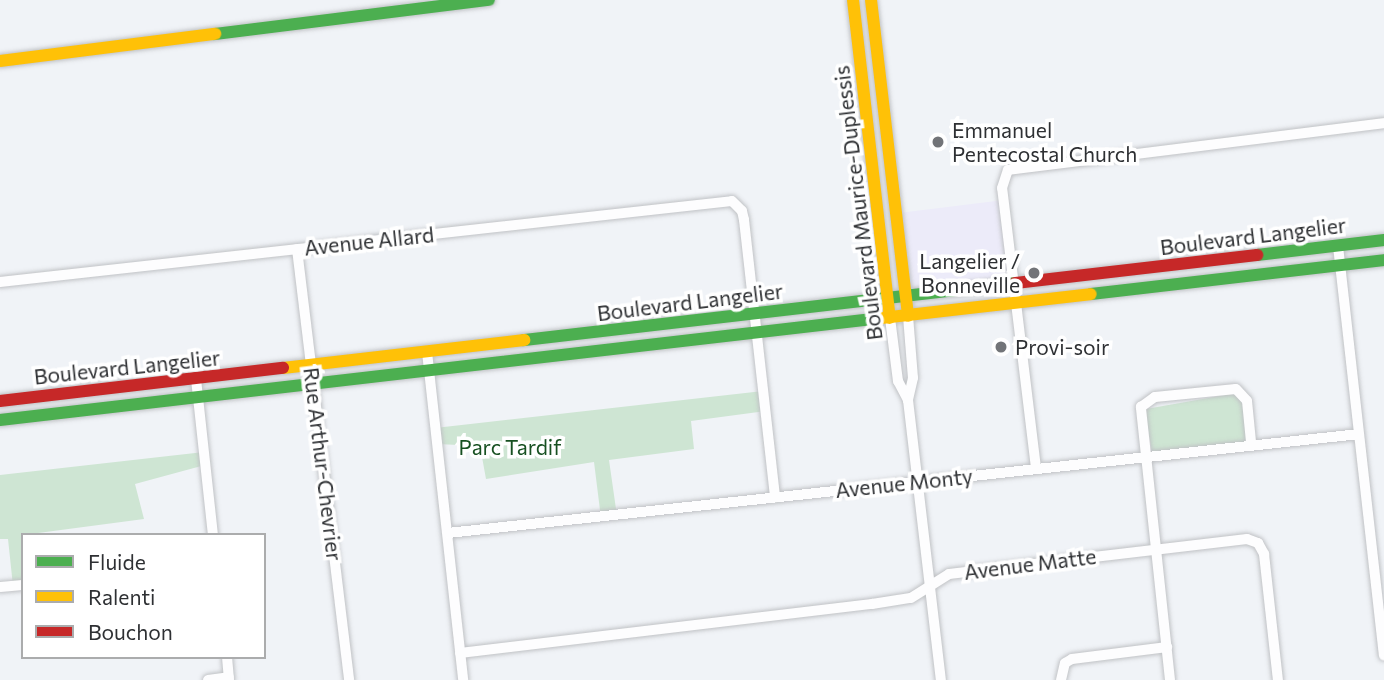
<!DOCTYPE html>
<html>
<head>
<meta charset="utf-8">
<style>
	body { margin:0 }
	#map { position:relative; width:1384px; height:680px; overflow:hidden; background:#f0f3f7; font-family:Commissioner,sans-serif }
	div>[style] { position:absolute }
	.commercial>* { inset:0; background:#ecebf9; transform-origin:0 0 }
	.green>* { inset:0; background:#cee5d3; transform-origin:0 0 }
	.roads { filter:drop-shadow(0 0 2px #c0c2c5) drop-shadow(0 0 2px #c0c2c5) }
	.street>* { height:10px; margin:-5px; padding:0 5px; transform-origin:5px; border-radius:5px; background:#fdfdfe }
	.fast>* { height:12px; margin:-6px; padding:0 6px; transform-origin:6px; border-radius:6px; background:#4caf50 }
	.slow>* { height:12px; margin:-6px; padding:0 6px; transform-origin:6px; border-radius:6px; background:#ffc107 }
	.jam>* { height:12px; margin:-6px; padding:0 6px; transform-origin:6px; border-radius:6px; background:#c62828 }
	.dots>* { width:19px; height:19px; translate:-50% -50%; box-sizing:border-box; border:4px solid #fff; border-radius:50% }
	span { translate:-50% -50%; white-space:nowrap; text-align:center; line-height:1.15; -webkit-text-stroke:7px #fff; paint-order:stroke }
	.poi-label { font-size:21px; color:#2e3033 }
	.left { translate:0 -50%; text-align:left }
	.right { translate:-100% -50%; text-align:right }
	.street-label { font-size:21px; color:#2e3033 }
	.park-label { font-size:21px; color:#175021 }
	.legend { position:absolute; left:21px; top:533px; width:245px; height:126px; box-sizing:border-box; background:#fff; border:2px solid #abacad; margin:0; padding:9px 12px; list-style:none; font-size:21px; color:#2e3033 }
	.legend li { display:flex; align-items:center; gap:14px; height:35px }
	.legend b { width:35px; border:2px solid #abacad }
</style>
</head>
<body>
<div id="map">
	<div class="commercial">
		<div style="left:1004px;top:200px;width:85px;height:112px;rotate:83deg"></div>
	</div>
	<div class="green">
		<div style="clip-path:polygon(763px 391px,766px 411px,691px 421px,694px 449px,609px 460px,617px 516px,601px 518px,594px 462px,486px 479px,480px 446px,437px 444px,435px 428px)"></div>
		<div style="left:1242px;top:392px;width:51px;height:99px;rotate:80deg"></div>
		<div style="clip-path:polygon(204px 452px,205px 465px,135px 484px,144px 519px,23px 535px,23px 585px,13px 586px,8px 539px,0 539px,0 475px)"></div>
	</div>
	<div class="roads">
		<div class="street">
			<div style="left:1338px;top:246px;width:412px;rotate:83.6deg"></div>
			<div style="left:297px;top:249px;width:434px;rotate:83.1deg"></div>
			<div style="left:0;top:282px;width:736px;rotate:-6.31deg"></div>
			<div style="left:732px;top:201px;width:14px;rotate:45deg"></div>
			<div style="left:742px;top:211px;width:9px;rotate:77deg"></div>
			<div style="left:744px;top:220px;width:279px;rotate:83.6deg"></div>
			<div style="left:908px;top:316px;width:62px;rotate:85.4deg"></div>
			<div style="left:913px;top:378px;width:23px;rotate:103deg"></div>
			<div style="left:908px;top:400px;width:282px;rotate:83.3deg"></div>
			<div style="left:890px;top:318px;width:64px;rotate:82.8deg"></div>
			<div style="left:898px;top:381px;width:21px;rotate:62deg"></div>
			<div style="left:427px;top:352px;width:330px;rotate:83.7deg"></div>
			<div style="left:196px;top:379px;width:157px;rotate:83.8deg"></div>
			<div style="left:1036px;top:468px;width:282px;rotate:-96.9deg"></div>
			<div style="left:1002px;top:188px;width:19px;rotate:-72deg"></div>
			<div style="left:1008px;top:170px;width:379px;rotate:-7.1deg"></div>
			<div style="left:448px;top:533px;width:916px;rotate:-6.2deg"></div>
			<div style="left:0;top:587px;width:23px;rotate:-5deg"></div>
			<div style="left:460px;top:653px;width:415px;rotate:-6.8deg"></div>
			<div style="left:872px;top:604px;width:39px;rotate:-9deg"></div>
			<div style="left:911px;top:598px;width:45px;rotate:-32.3deg"></div>
			<div style="left:949px;top:574px;width:300px;rotate:-6.7deg"></div>
			<div style="left:1247px;top:539px;width:12px;rotate:20deg"></div>
			<div style="left:1258px;top:543px;width:13px;rotate:61deg"></div>
			<div style="left:1264px;top:554px;width:127px;rotate:83.7deg"></div>
			<div style="left:227px;top:657px;width:23px;rotate:85deg"></div>
			<div style="left:208px;top:680px;width:21px;rotate:-8deg"></div>
			<div style="left:1061px;top:680px;width:17px;rotate:-77deg"></div>
			<div style="left:1065px;top:663px;width:8px;rotate:-30deg"></div>
			<div style="left:1072px;top:659px;width:96px;rotate:-7.2deg"></div>
			<div style="left:1170px;top:680px;width:275px;rotate:-96.1deg"></div>
			<div style="left:1141px;top:407px;width:17px;rotate:-36deg"></div>
			<div style="left:1155px;top:397px;width:81px;rotate:-5.6deg"></div>
			<div style="left:1236px;top:389px;width:16px;rotate:47deg"></div>
			<div style="left:1247px;top:401px;width:41px;rotate:84.4deg"></div>
		</div>
		<div class="fast">
			<div style="left:215px;top:34px;width:276px;rotate:-7.1deg"></div>
			<div style="left:1257px;top:255px;width:128px;rotate:-6.7deg"></div>
			<div style="left:1091px;top:294px;width:295px;rotate:-6.6deg"></div>
			<div style="left:524px;top:340px;width:494px;rotate:-6.6deg"></div>
			<div style="left:0;top:420px;width:887px;rotate:-6.6deg"></div>
		</div>
		<div class="slow">
			<div style="left:853px;top:0;width:320px;rotate:83.4deg"></div>
			<div style="left:871px;top:0;width:318px;rotate:83.3deg"></div>
			<div style="left:0;top:61px;width:217px;rotate:-7.2deg"></div>
			<div style="left:881px;top:318px;width:211px;rotate:-6.5deg"></div>
			<div style="left:283px;top:368px;width:243px;rotate:-6.6deg"></div>
		</div>
		<div class="jam">
			<div style="left:1015px;top:283px;width:244px;rotate:-6.6deg"></div>
			<div style="left:0;top:401px;width:285px;rotate:-6.7deg"></div>
		</div>
	</div>
	<div class="dots">
		<div style="left:938px;top:142px;background:#727478"></div>
		<div style="left:1034px;top:273px;background:#727478"></div>
		<div style="left:1001px;top:347px;background:#727478"></div>
	</div>
	<div class="poi-label">
		<span class="left" style="left:952px;top:142px">Emmanuel<br>Pentecostal Church</span>
		<span class="right" style="left:1020px;top:273px">Langelier /<br>Bonneville</span>
		<span class="left" style="left:1015px;top:347px">Provi-soir</span>
	</div>
	<div class="street-label">
		<span style="left:858px;top:203px;rotate:-97deg">Boulevard Maurice-Duplessis</span>
		<span style="left:1253px;top:236px;rotate:-7deg">Boulevard Langelier</span>
		<span style="left:369px;top:241px;rotate:-6deg">Avenue Allard</span>
		<span style="left:690px;top:302px;rotate:-7deg">Boulevard Langelier</span>
		<span style="left:127px;top:367px;rotate:-6deg">Boulevard Langelier</span>
		<span style="left:323px;top:464px;rotate:83deg">Rue Arthur-Chevrier</span>
		<span style="left:904px;top:483px;rotate:-6deg">Avenue Monty</span>
		<span style="left:1030px;top:564px;rotate:-7deg">Avenue Matte</span>
	</div>
	<div class="park-label">
		<span style="left:510px;top:447px">Parc Tardif</span>
	</div>
	<ul class="legend">
	<li><b style="height:9px;background:#4caf50"></b>Fluide</li>
	<li><b style="height:9px;background:#ffc107"></b>Ralenti</li>
	<li><b style="height:9px;background:#c62828"></b>Bouchon</li>
	</ul>
</div>
</body>
</html>
